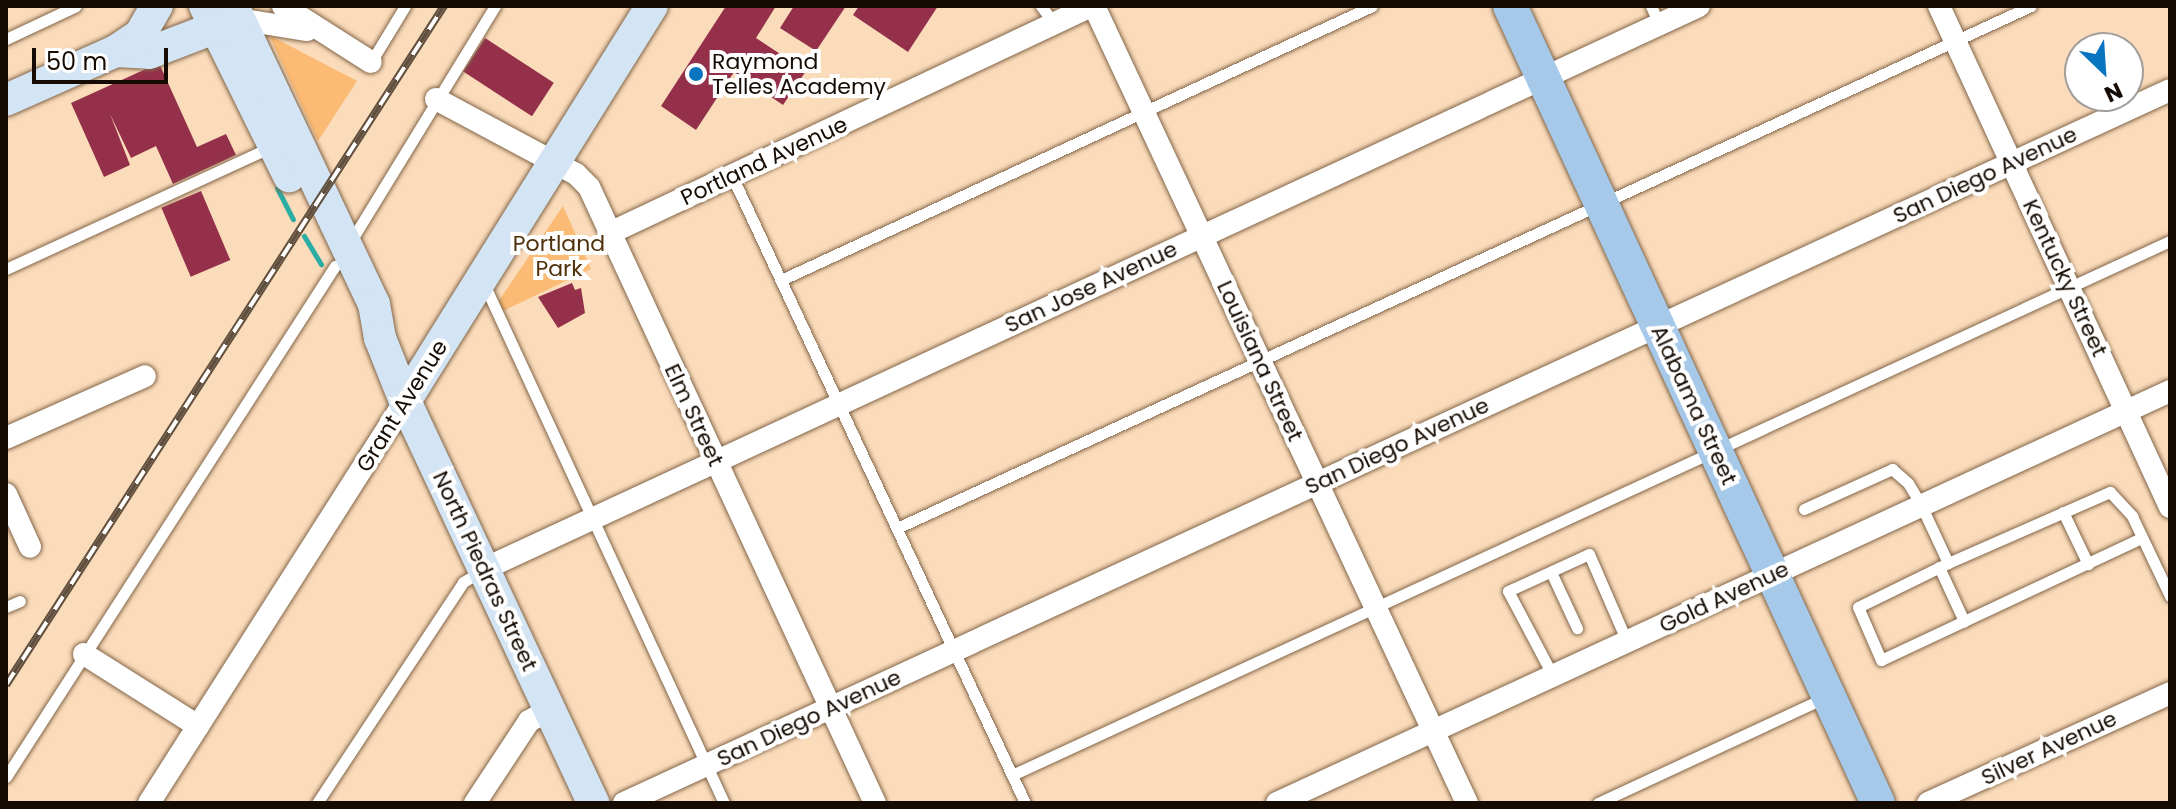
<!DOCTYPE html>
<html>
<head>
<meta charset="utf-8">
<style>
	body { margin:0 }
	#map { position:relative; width:2176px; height:809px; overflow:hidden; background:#fadbba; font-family:Poppins,sans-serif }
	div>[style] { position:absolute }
	.green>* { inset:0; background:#fbbb75 }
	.stream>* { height:5px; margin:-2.5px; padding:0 2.5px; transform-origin:2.5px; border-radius:2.5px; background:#2bada4 }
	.building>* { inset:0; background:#95304b; transform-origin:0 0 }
	.roads { filter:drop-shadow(0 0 2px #826649) drop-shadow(0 0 2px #826649) }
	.lane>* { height:11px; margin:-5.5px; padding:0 5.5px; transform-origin:5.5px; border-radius:5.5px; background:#fff }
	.street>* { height:22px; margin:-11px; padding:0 11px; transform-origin:11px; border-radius:11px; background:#fff }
	.secondary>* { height:32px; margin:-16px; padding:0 16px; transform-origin:16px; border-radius:16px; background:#d3e4f4 }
	.primary>* { height:34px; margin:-17px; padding:0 17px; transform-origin:17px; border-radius:17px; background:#a6c9e9 }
	.rail>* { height:8px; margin-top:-4px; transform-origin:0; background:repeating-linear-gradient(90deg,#fff 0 15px,#61503f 0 30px); box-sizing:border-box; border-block:2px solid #61503f }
	.dots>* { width:22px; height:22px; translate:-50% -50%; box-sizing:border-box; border:4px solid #fff; border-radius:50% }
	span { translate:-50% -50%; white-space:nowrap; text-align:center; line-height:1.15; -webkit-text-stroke:8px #fff; paint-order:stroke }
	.poi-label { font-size:22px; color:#150b02 }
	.left { translate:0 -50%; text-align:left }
	.street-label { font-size:22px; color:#150b02 }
	.park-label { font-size:22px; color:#4f310c }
	.frame { position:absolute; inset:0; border:8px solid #150b02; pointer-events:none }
	.north { position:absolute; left:2064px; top:32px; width:80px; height:80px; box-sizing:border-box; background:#fff; border:2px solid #a19d9a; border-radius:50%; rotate:155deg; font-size:22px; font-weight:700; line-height:32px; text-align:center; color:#150b02 }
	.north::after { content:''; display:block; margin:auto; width:28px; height:36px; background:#0975c0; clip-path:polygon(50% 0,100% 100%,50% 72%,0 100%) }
	.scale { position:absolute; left:32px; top:48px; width:136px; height:36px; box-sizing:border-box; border:4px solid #150b02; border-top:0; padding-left:10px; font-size:24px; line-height:28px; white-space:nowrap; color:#150b02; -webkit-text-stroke:6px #fff; paint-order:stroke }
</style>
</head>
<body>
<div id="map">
	<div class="green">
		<div style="clip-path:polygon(269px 35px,357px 81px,318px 141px)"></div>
		<div style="clip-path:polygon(563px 206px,591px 269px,503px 311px,498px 302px)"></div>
	</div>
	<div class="stream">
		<div style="left:277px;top:188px;width:35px;rotate:63deg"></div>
		<div style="left:304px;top:236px;width:33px;rotate:59deg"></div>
	</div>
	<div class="building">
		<div style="clip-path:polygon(726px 6px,776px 6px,756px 38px,806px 71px,783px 105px,734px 72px,696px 130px,661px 106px)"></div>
		<div style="clip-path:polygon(794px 6px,846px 6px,816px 51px,780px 28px)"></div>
		<div style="clip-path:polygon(859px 6px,938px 6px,908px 52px,853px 15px)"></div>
		<div style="left:485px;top:38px;width:82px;height:40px;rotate:33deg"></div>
		<div style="clip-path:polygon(159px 63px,197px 147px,226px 134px,236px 155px,173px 184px,156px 146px,131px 158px,110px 114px,130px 165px,104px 177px,71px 103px)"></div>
		<div style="left:201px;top:191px;width:75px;height:43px;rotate:67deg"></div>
		<div style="clip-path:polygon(572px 283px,575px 290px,581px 288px,585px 313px,558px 328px,538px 297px)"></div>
	</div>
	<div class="roads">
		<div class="lane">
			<div style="left:1041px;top:6px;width:25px;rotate:53deg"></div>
			<div style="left:1651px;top:6px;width:20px;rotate:66deg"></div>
			<div style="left:6px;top:39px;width:77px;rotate:-25.2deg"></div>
			<div style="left:371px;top:62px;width:66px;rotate:-58.7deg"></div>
			<div style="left:732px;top:176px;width:692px;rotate:64.95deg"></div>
			<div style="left:351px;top:241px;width:276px;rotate:-58.5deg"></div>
			<div style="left:6px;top:269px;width:294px;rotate:-24.7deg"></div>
			<div style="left:781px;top:280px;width:651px;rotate:-24.87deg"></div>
			<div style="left:485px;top:286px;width:570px;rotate:65.19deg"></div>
			<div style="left:1804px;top:509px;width:97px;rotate:-24.4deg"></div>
			<div style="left:1892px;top:469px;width:21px;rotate:41deg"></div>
			<div style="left:1908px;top:483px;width:26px;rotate:59deg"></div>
			<div style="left:1921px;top:505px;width:64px;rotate:65deg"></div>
			<div style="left:1948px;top:563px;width:100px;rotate:153.9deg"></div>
			<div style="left:1858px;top:607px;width:58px;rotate:66.5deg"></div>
			<div style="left:1881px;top:660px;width:288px;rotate:-25.1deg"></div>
			<div style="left:2063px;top:512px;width:58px;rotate:64.3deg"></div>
			<div style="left:897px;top:528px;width:1248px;rotate:-24.72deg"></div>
			<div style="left:1948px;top:563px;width:177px;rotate:-23.7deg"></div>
			<div style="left:2110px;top:492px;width:33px;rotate:47deg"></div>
			<div style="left:2132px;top:516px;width:89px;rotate:64.6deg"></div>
			<div style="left:1939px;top:567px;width:60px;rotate:65.2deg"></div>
			<div style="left:1551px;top:572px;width:62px;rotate:65.1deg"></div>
			<div style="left:6px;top:607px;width:15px;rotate:-23deg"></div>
			<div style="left:1553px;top:676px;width:96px;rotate:-117.9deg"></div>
			<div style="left:1508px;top:591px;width:89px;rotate:-24.6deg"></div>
			<div style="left:1589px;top:554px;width:96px;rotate:66.6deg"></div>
			<div style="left:1012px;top:775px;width:1275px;rotate:-24.76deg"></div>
			<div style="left:6px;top:777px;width:608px;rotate:-57.23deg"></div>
			<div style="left:317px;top:803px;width:265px;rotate:-56.5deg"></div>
			<div style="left:463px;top:582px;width:20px;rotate:-30deg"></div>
			<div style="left:1598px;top:803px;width:251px;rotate:-24.9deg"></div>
		</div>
		<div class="street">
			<div style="left:283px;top:6px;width:104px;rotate:32.5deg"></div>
			<div style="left:1094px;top:6px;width:880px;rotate:64.92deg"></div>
			<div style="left:1939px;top:6px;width:552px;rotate:65.25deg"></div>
			<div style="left:238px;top:19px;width:70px;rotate:9.1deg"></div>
			<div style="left:436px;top:99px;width:159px;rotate:28.2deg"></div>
			<div style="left:576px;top:174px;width:18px;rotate:45deg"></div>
			<div style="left:589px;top:187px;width:679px;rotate:65.1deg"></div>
			<div style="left:610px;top:233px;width:532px;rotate:-25.26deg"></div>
			<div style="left:6px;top:438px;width:152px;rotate:-24deg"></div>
			<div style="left:6px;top:494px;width:58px;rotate:65.6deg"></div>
			<div style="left:484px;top:569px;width:1339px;rotate:-24.86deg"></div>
			<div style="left:84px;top:654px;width:135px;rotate:32.3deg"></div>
			<div style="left:149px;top:803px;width:477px;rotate:-57.5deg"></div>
			<div style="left:475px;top:803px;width:98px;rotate:-56.6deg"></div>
			<div style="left:529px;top:721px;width:24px;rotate:-28deg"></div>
			<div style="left:624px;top:803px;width:1702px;rotate:-24.76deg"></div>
			<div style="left:1277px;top:803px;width:983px;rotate:-24.77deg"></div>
			<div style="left:1928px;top:803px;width:266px;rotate:-24.4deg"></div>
		</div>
		<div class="secondary">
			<div style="left:205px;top:6px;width:190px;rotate:63.7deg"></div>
			<div style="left:233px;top:6px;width:330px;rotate:64.7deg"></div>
			<div style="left:374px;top:304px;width:35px;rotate:80deg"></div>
			<div style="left:380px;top:338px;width:68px;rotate:68.4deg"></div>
			<div style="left:405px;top:401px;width:444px;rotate:64.9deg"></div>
			<div style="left:116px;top:51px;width:33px;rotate:3deg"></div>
			<div style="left:149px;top:53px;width:92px;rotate:-21deg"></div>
			<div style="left:6px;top:100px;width:120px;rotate:-24deg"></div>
			<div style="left:116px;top:51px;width:29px;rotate:-34deg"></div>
			<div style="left:140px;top:35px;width:34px;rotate:-60deg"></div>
			<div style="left:405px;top:401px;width:466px;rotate:-58deg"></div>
		</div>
		<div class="primary">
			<div style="left:1510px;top:6px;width:878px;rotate:65.22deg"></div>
		</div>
	</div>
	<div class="rail">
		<div style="left:6px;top:685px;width:808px;rotate:-57.18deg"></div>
	</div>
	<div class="dots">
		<div style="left:696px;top:74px;background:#0975c0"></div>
	</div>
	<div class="poi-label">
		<span class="left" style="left:712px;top:74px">Raymond<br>Telles Academy</span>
	</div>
	<div class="street-label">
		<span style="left:764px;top:161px;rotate:-25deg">Portland Avenue</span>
		<span style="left:1985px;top:175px;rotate:-25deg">San Diego Avenue</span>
		<span style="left:2065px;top:278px;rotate:65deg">Kentucky Street</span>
		<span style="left:1091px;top:287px;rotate:-25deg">San Jose Avenue</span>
		<span style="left:1260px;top:361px;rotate:65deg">Louisiana Street</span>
		<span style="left:1694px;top:405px;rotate:65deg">Alabama Street</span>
		<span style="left:402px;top:406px;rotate:-58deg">Grant Avenue</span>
		<span style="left:694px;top:415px;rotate:65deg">Elm Street</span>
		<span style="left:1397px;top:446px;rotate:-25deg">San Diego Avenue</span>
		<span style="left:485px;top:571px;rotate:65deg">North Piedras Street</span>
		<span style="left:1724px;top:597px;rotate:-25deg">Gold Avenue</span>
		<span style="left:809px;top:718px;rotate:-25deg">San Diego Avenue</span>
		<span style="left:2049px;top:748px;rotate:-25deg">Silver Avenue</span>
	</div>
	<div class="park-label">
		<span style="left:559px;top:256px">Portland<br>Park</span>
	</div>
	<div class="frame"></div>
	<div class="north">N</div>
	<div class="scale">50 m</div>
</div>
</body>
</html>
